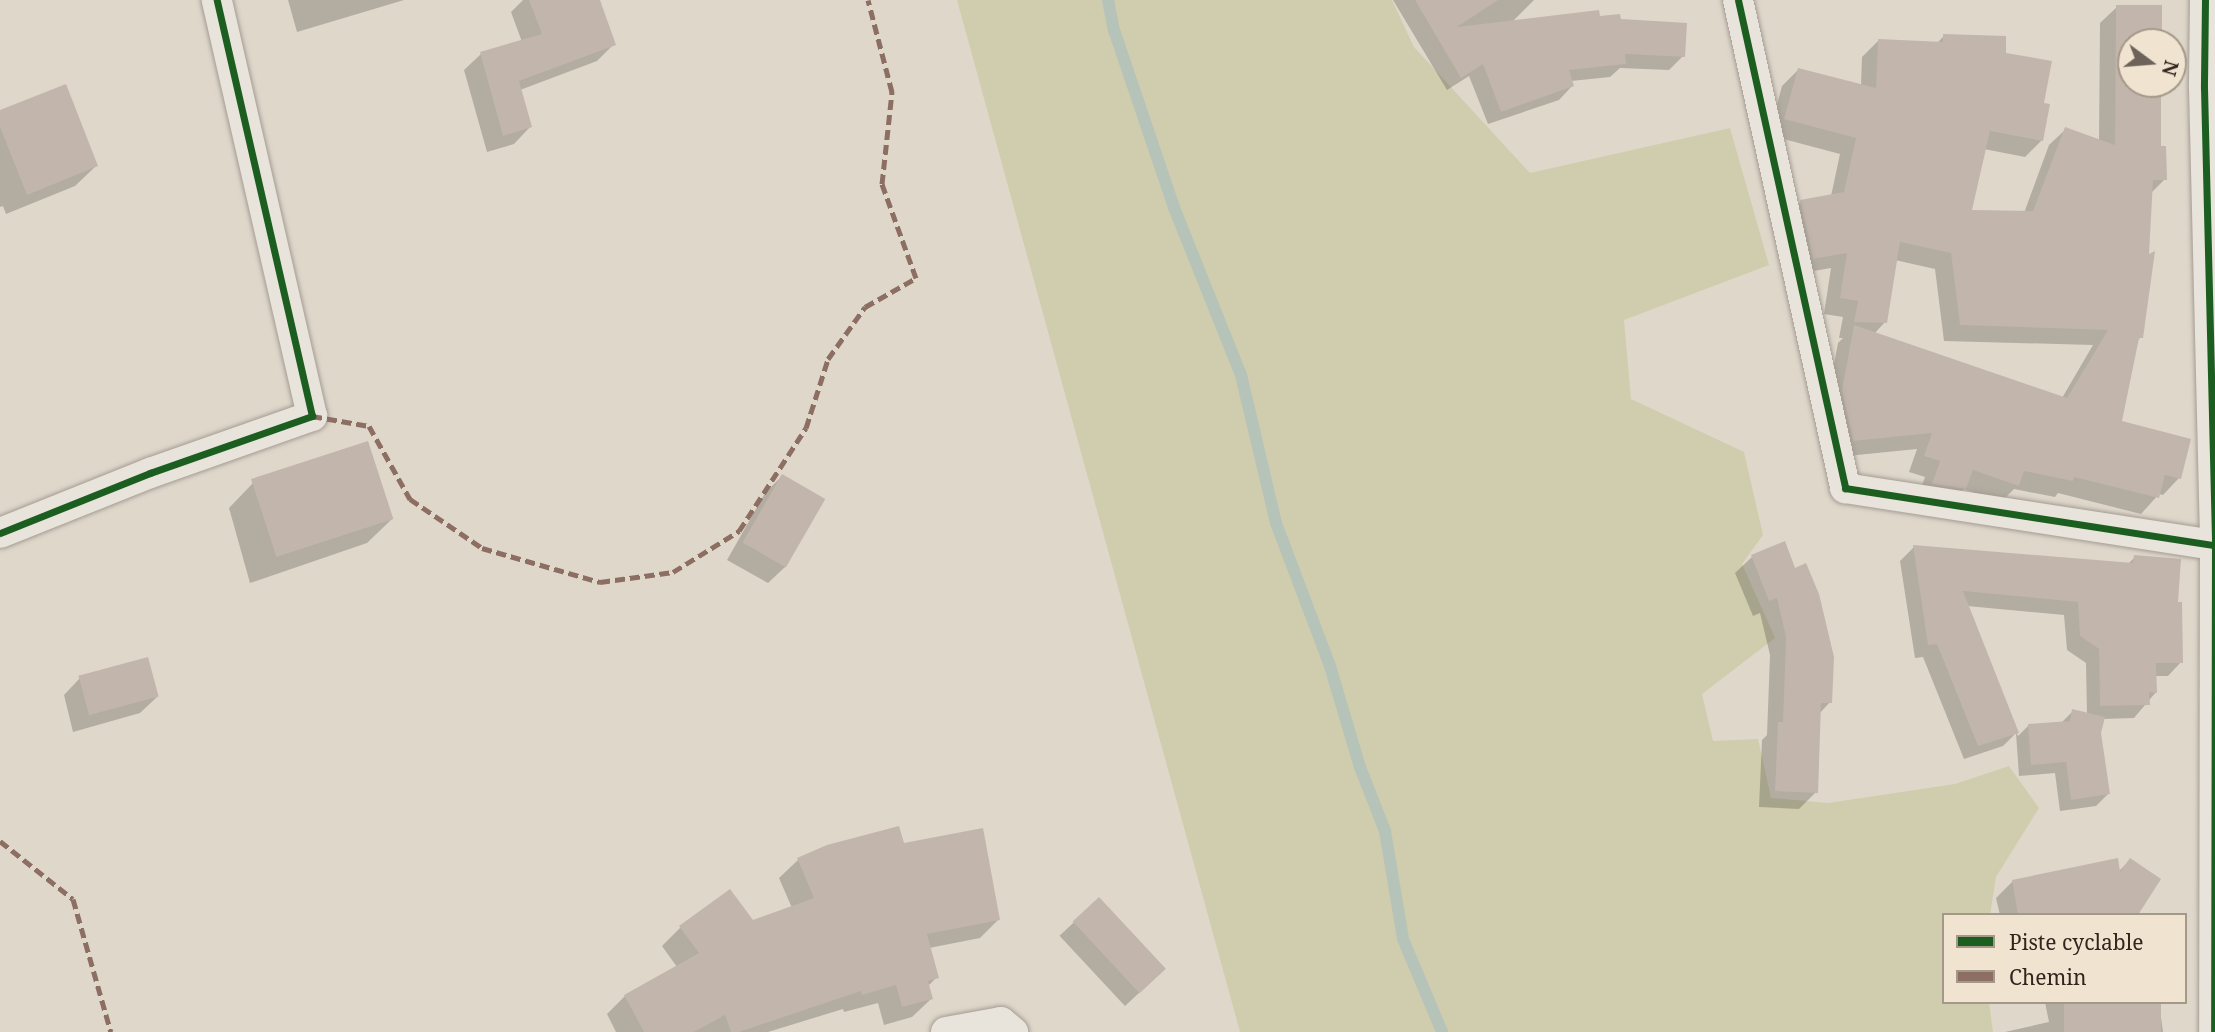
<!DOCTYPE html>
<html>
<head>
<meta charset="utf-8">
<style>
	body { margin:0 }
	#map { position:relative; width:2215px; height:1032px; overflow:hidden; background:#dfd7ca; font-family:"Noto Serif",serif }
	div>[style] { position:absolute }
	.green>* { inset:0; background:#d0cdae }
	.shadow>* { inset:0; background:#0003; transform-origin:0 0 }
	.stream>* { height:12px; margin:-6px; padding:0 6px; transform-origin:6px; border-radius:6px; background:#b6c3b9 }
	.building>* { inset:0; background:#c2b5ab; transform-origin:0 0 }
	.roads { filter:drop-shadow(0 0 2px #a49c94) drop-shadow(0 0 2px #a49c94) }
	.street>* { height:30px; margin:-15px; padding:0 15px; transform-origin:15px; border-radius:15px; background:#e8e3db }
	.quiet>* { height:5px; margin-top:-2.5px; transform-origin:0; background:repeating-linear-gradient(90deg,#8d6e63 0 10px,transparent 0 15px) }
	.cycleway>* { height:7px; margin:-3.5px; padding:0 3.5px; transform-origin:3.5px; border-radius:3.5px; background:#1b5e20 }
	span { translate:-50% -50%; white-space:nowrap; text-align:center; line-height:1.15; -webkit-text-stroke:7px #f0e4d1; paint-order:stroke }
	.legend { position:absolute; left:1942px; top:913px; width:245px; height:91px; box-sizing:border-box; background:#f0e4d1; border:2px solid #a49889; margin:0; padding:9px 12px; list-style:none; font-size:21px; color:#31251e }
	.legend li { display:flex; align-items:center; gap:14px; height:35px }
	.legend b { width:35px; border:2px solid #a49889 }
	.north { position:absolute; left:2117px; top:28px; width:70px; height:70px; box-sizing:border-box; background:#f0e4d1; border:2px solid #a49889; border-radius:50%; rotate:106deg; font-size:19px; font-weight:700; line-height:28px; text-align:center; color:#31251e }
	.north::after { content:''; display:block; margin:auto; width:24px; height:32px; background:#6e635a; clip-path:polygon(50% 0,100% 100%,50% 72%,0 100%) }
</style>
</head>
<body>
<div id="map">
	<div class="green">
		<div style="clip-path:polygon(957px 0,1392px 0,1414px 47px,1530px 173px,1730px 128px,1769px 265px,1624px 320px,1631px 399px,1744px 452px,1763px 535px,1742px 564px,1775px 638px,1702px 694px,1713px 741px,1758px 739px,1771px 798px,1828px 803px,1955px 784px,2009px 766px,2039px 808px,1996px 877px,1990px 915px,1944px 915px,1944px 1002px,1989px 1002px,1993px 1032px,1240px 1032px)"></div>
	</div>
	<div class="shadow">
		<div style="clip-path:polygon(288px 0,404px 0,297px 32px)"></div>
		<div style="clip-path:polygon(523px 0,598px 0,614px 44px,597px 61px,520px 90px,530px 127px,514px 144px,487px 152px,464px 70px,481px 54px,522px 42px,511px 12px)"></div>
		<div style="clip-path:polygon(1393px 0,1534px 0,1512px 22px,1598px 18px,1619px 21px,1683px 56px,1669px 70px,1620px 68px,1610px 77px,1571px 81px,1572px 86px,1559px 100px,1488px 124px,1469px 76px,1447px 90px)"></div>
		<div style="clip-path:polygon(evenodd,2117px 7px,2160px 42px,2131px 42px,2131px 84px,2160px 84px,2160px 148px,2165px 179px,2150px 194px,2141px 337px,2137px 341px,2120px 423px,2179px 478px,2163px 495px,2159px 494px,2141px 514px,2058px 493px,2055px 497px,2014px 489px,2001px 502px,1964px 489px,1948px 505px,1917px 500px,1925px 477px,1909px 472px,1917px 449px,1837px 457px,1826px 408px,1838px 343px,1843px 338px,1839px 338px,1843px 317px,1824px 314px,1831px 268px,1796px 274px,1784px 218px,1801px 202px,1831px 196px,1840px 154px,1769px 135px,1782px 86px,1798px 70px,1861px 86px,1862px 57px,1879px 40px,1936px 44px,1944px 36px,2004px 54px,2042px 105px,2041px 141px,2025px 157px,1984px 149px,1970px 212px,2024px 213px,2049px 145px,2066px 129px,2099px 141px,2100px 23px,2117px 7px,1895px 260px,1935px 269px,1944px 341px,2093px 345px,2062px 398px,1874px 334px,1885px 322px,1895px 260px)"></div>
		<div style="clip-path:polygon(0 111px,96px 166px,75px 186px,6px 214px,3px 206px,0 207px)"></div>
		<div style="clip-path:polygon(782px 476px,785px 567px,768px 583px,727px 560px,765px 493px)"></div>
		<div style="clip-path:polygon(253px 483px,392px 519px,367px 543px,250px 583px,229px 508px)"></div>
		<div style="clip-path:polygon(1784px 544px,1830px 702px,1819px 714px,1816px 792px,1799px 809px,1759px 807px,1762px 740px,1767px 735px,1770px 655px,1760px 613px,1753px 616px,1735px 573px,1752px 557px)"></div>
		<div style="clip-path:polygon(evenodd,1914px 547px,2128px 564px,2135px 557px,2176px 604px,2181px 662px,2168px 676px,2155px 676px,2156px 692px,2134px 718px,2103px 719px,2100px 733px,2108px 794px,2096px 806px,2060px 811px,2055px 773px,2019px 776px,2016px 733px,2003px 746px,1964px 759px,1923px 657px,1915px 658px,1900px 561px,1914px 547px,1967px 606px,2064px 615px,2067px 650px,2086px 663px,2087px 714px,2073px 711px,2061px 723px,2028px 726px,2018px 736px,1967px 606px)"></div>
		<div style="clip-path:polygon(80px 678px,157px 697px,140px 713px,73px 732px,64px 695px)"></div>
		<div style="clip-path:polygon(903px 845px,999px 919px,980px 938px,929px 948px,937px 977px,928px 986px,931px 999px,912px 1017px,884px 1025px,878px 1003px,844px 1012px,843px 1009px,768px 1032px,616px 1032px,607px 1014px,625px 996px,677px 967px,662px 946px,680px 928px,729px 892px,752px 922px,792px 908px,779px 878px,798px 860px,828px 847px)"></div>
		<div style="clip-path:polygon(2130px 860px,2136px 915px,2000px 915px,1996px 898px,2013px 881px,2118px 872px)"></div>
		<div style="left:1099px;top:899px;width:96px;height:54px;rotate:47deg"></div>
		<div style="clip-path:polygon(2045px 1002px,2159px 1002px,2163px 1032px,2005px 1032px,2049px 1022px)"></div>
	</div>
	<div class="stream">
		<div style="left:1108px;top:0;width:31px;rotate:79deg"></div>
		<div style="left:1114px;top:30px;width:190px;rotate:71.3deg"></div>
		<div style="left:1175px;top:210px;width:178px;rotate:68.2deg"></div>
		<div style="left:1241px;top:375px;width:152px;rotate:76.7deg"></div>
		<div style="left:1276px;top:523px;width:153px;rotate:69.3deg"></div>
		<div style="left:1330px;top:666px;width:105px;rotate:73.5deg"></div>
		<div style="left:1360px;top:767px;width:69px;rotate:68.7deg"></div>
		<div style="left:1385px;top:831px;width:109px;rotate:80.5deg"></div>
		<div style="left:1403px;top:939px;width:101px;rotate:67.2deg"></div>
	</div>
	<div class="building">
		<div style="clip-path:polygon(529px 0,600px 0,616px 45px,519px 81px,532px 127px,503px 136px,480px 52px,542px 34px)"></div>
		<div style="clip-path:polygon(1415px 0,1498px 0,1457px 27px,1599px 10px,1600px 16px,1620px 14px,1621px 19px,1687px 23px,1685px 57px,1625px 54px,1626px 64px,1569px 70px,1574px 86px,1501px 112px,1483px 64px,1461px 78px)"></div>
		<div style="clip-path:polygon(2116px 5px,2162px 5px,2162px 42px,2131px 42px,2131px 84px,2161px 84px,2161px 146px,2166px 146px,2167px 180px,2153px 180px,2149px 254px,2155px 251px,2143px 338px,2139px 338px,2122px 421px,2191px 439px,2181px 479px,2165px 475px,2159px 498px,2074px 477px,2073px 481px,2024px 471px,2019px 486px,1973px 470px,1966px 489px,1932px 484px,1940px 461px,1924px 456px,1932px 433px,1853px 441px,1842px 390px,1854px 325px,2067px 398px,2108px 330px,1960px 325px,1951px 253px,1900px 242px,1887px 323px,1854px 322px,1858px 301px,1840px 298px,1847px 253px,1813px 259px,1800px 200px,1844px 192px,1856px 138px,1784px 119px,1798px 68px,1876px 88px,1878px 39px,1943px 42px,1943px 34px,2006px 36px,2006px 53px,2052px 61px,2044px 103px,2050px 104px,2043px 141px,1990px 131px,1972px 210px,2033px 211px,2065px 127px,2115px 145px)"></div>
		<div style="clip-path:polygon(66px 84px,98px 166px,27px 195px,0 127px,0 110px)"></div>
		<div style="left:368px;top:441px;width:82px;height:123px;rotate:72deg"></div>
		<div style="left:782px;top:474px;width:50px;height:79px;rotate:30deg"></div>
		<div style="clip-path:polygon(1785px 541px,1795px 568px,1806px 563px,1819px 594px,1834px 657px,1832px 703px,1821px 703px,1818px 793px,1775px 791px,1778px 722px,1783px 722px,1786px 637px,1777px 598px,1769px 601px,1751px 555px)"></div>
		<div style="clip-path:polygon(1913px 545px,2133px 563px,2134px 555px,2181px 559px,2178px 602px,2182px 602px,2183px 663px,2156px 663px,2157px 693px,2149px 692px,2150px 705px,2100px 706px,2099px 649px,2080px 636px,2078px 602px,1963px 591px,2019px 733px,1978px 746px,1937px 644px,1928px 645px)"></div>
		<div style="left:148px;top:657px;width:41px;height:72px;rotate:75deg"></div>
		<div style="clip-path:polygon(2072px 709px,2105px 717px,2101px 733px,2110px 794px,2071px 800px,2066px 762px,2031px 765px,2028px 724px,2070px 721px)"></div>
		<div style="clip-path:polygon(899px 826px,904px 843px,983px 828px,1000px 920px,927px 934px,939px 978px,928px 981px,933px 999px,902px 1007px,896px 985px,862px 995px,861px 991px,739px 1032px,731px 1032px,725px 1015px,694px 1032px,644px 1032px,624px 995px,699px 953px,679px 926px,730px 889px,753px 920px,814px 898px,797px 858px,827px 845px)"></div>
		<div style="clip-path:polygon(2118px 858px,2120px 872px,2130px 858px,2161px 879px,2138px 915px,2018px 915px,2012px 880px)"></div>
		<div style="left:1099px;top:897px;width:98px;height:36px;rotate:47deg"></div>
		<div style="left:2064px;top:1002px;width:97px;height:31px"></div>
	</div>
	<div class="roads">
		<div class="street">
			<div style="left:1738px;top:0;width:500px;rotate:77.6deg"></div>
			<div style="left:1845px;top:488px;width:374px;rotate:8.8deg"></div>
			<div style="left:2205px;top:0;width:88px;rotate:90.7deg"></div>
			<div style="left:2204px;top:88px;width:457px;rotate:88.6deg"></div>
			<div style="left:2215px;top:545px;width:487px;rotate:90.1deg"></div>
			<div style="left:0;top:533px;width:162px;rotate:-21.8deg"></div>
			<div style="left:150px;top:473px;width:172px;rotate:-19.4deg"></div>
			<div style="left:312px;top:416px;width:427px;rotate:-102.9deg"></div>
			<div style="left:946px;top:1032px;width:56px;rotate:-10.3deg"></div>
			<div style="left:1001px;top:1022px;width:16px;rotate:40deg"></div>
		</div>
	</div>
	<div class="quiet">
		<div style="left:312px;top:416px;width:58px;rotate:10deg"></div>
		<div style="left:369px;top:426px;width:84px;rotate:60.7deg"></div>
		<div style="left:410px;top:499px;width:87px;rotate:34.2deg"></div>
		<div style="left:482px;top:548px;width:123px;rotate:16.1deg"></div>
		<div style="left:600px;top:582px;width:74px;rotate:-7.8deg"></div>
		<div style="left:673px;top:572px;width:78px;rotate:-31.8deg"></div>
		<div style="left:739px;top:531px;width:123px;rotate:-57deg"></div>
		<div style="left:806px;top:428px;width:72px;rotate:-72.3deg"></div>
		<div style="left:828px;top:359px;width:64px;rotate:-54.6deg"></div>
		<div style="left:865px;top:307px;width:59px;rotate:-29.6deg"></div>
		<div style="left:916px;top:278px;width:100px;rotate:-109.9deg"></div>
		<div style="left:882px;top:184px;width:93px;rotate:-83.8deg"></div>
		<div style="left:892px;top:92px;width:95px;rotate:-104.6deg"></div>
		<div style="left:0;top:841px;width:93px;rotate:38.5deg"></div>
		<div style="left:73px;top:899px;width:138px;rotate:74.1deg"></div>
	</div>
	<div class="cycleway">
		<div style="left:1738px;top:0;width:500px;rotate:77.6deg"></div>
		<div style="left:1845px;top:488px;width:374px;rotate:8.8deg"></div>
		<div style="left:2205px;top:0;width:88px;rotate:90.7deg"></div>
		<div style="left:2204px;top:88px;width:457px;rotate:88.6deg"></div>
		<div style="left:2215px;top:545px;width:487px;rotate:90.1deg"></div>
		<div style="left:0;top:533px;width:162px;rotate:-21.8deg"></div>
		<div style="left:150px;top:473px;width:172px;rotate:-19.4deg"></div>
		<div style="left:312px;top:416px;width:427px;rotate:-102.9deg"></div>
	</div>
	<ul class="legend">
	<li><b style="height:9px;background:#1b5e20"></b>Piste cyclable</li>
	<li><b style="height:9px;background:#8d6e63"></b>Chemin</li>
	</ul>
	<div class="north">N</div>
</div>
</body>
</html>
